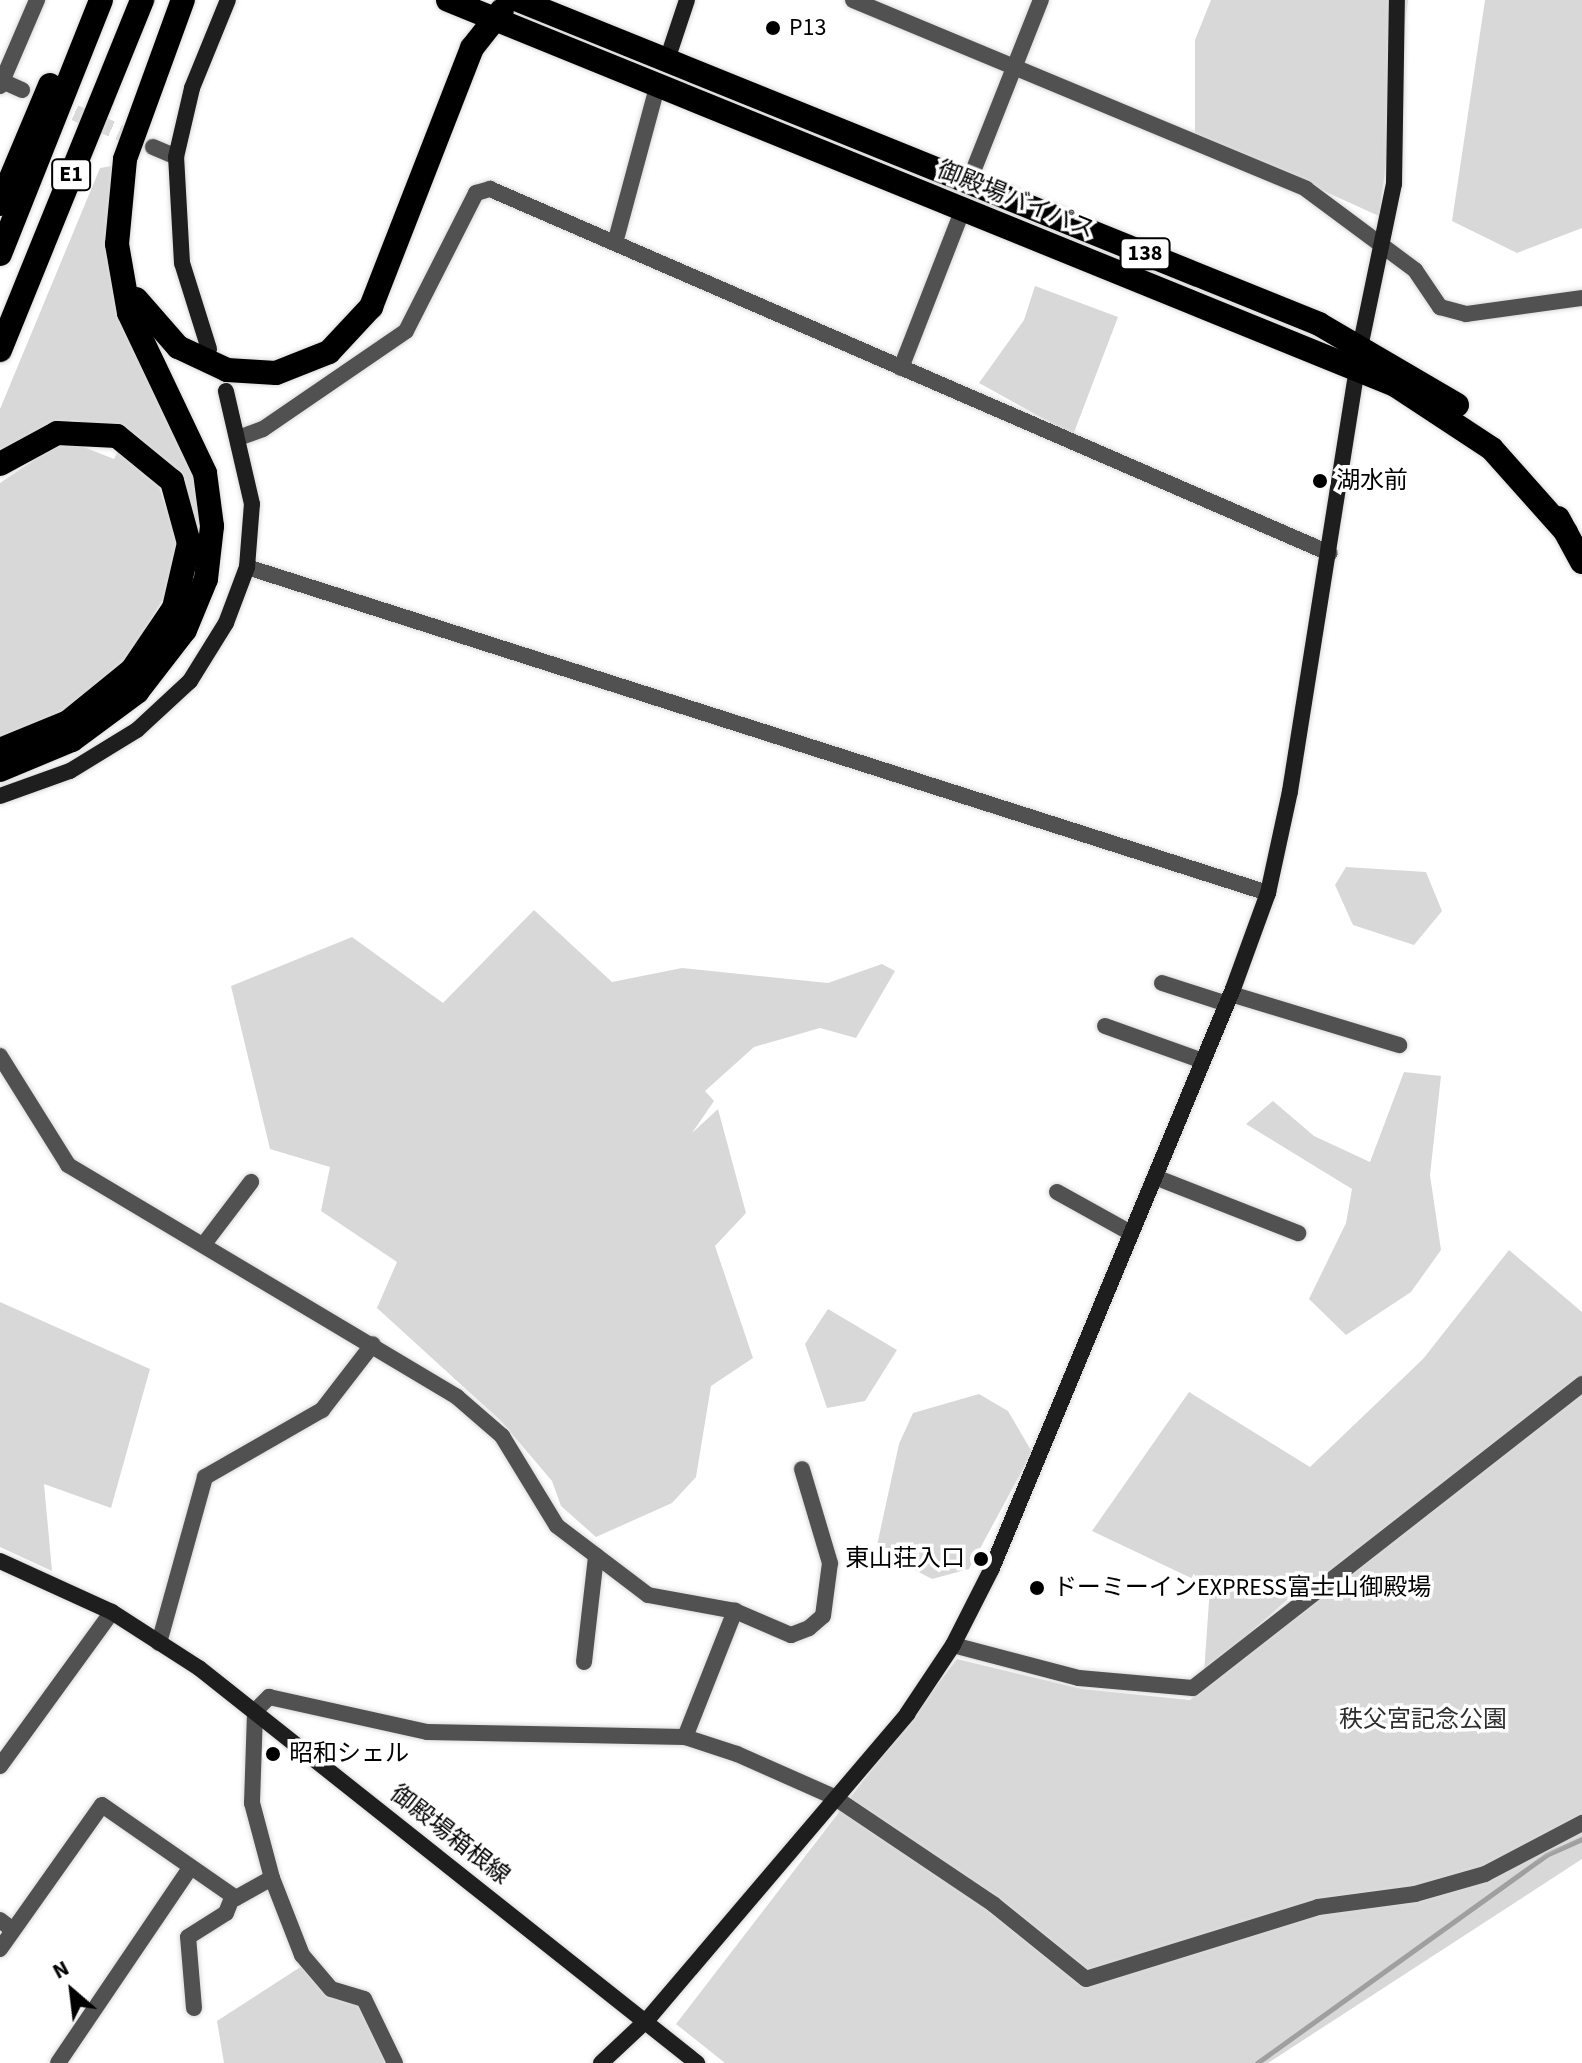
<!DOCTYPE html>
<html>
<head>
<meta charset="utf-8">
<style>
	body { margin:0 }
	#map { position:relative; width:1582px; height:2063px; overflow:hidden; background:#fff; font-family:"Source Sans 3","Noto Sans JP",sans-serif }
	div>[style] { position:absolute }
	.green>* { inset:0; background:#d8d8d8 }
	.stream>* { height:5px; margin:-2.5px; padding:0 2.5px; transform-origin:2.5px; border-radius:2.5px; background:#9f9f9f }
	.street-tunnel>* { height:16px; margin-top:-8px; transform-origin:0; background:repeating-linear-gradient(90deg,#d9d9d9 0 16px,transparent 0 24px) }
	.roads { filter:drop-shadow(0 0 2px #dbdbdb) drop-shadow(0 0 2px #dbdbdb) }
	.street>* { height:16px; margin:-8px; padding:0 8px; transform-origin:8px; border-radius:8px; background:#515151 }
	.secondary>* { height:16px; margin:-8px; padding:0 8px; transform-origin:8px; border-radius:8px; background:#1e1e1e }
	.highway>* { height:24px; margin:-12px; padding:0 12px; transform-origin:12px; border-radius:12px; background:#000 }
	.dots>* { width:22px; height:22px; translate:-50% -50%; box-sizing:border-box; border:4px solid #fff; border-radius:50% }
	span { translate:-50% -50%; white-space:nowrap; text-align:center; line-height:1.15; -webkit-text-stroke:7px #fff; paint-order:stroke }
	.shield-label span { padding:2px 6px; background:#fff; border:2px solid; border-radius:6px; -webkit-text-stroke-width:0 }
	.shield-label { font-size:22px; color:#000; font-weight:700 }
	.poi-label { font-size:24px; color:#000 }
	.left { translate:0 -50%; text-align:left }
	.right { translate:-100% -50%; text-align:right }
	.street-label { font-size:24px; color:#000 }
	.park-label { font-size:24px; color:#2f2f2f }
	.north { position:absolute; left:32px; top:1951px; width:80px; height:80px; -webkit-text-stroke:6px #fff; paint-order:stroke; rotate:332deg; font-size:22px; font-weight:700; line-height:32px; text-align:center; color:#000 }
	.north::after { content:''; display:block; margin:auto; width:28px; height:36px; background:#000; clip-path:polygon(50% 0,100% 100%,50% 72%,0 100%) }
</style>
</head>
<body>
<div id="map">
	<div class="green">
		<div style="clip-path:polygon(1211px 0,1408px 0,1379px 216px,1195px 133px,1195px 40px)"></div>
		<div style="clip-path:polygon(1485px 0,1582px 0,1582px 228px,1517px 253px,1452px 221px)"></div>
		<div style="clip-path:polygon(112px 166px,108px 248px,198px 472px,203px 552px,173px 468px,130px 432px,72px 420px,0 450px,0 409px,100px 168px)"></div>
		<div style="clip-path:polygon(1035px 286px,1118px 317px,1073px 435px,979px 383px,1024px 320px)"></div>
		<div style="clip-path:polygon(76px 444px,114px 459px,118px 451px,159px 486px,179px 548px,173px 582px,119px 673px,54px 717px,0 740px,0 483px,55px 446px)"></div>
		<div style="clip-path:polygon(1346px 867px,1426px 872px,1442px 911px,1414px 945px,1353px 925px,1335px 885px)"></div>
		<div style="clip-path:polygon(534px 910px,612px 982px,682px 968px,828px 983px,882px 964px,895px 971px,856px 1038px,820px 1028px,754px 1047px,705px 1091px,714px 1101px,692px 1133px,718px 1109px,746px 1213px,715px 1246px,753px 1358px,711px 1386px,696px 1477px,672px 1503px,596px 1537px,561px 1506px,552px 1481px,501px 1421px,377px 1308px,397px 1262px,321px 1211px,330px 1167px,270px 1149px,231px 986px,352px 937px,443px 1003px)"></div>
		<div style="clip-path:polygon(1404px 1072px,1441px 1076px,1430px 1175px,1441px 1250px,1411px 1292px,1346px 1335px,1309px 1299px,1346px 1223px,1352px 1189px,1246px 1124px,1273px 1101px,1314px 1136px,1370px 1162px)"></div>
		<div style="clip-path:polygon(1509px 1250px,1582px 1312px,1582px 1859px,1268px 2063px,725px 2063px,676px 2024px,957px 1659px,1082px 1689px,1190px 1700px,1365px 1563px,1312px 1578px,1204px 1673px,1210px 1587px,1092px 1531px,1189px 1392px,1310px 1467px,1423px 1359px)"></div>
		<div style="clip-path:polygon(0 1302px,150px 1369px,111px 1508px,44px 1484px,52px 1571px,0 1547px)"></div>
		<div style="clip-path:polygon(828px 1309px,897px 1350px,865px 1401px,827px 1408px,805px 1344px)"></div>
		<div style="clip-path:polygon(979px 1394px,1008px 1411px,1032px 1452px,969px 1569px,932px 1579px,876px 1550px,899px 1444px,913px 1413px)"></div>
		<div style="clip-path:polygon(302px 1966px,364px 1999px,397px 2063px,224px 2063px,217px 2021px)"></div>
	</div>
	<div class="stream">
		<div style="left:1257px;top:2063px;width:356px;rotate:-35.7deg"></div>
		<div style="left:1546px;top:1855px;width:39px;rotate:-24deg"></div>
	</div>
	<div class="street-tunnel">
		<div style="left:53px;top:103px;width:96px;rotate:23.9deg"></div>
	</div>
	<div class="roads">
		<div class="street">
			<div style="left:853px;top:0;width:491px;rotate:22.6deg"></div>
			<div style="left:1306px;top:189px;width:136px;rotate:36.6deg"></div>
			<div style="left:1415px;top:270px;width:45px;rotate:56deg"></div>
			<div style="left:1440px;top:307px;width:27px;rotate:15deg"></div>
			<div style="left:1466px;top:314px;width:117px;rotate:-7.9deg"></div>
			<div style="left:2px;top:81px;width:22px;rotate:24deg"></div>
			<div style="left:0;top:86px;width:94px;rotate:-66.7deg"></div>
			<div style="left:153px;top:147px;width:25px;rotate:23deg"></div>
			<div style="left:968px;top:184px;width:198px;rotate:-68.4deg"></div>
			<div style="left:615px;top:243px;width:165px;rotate:-74.9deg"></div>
			<div style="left:901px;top:368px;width:171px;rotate:-68.7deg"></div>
			<div style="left:241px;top:437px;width:23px;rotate:-20deg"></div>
			<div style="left:263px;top:429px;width:173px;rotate:-34.4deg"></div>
			<div style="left:406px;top:331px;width:155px;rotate:-63.1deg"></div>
			<div style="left:476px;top:193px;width:15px;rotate:-16deg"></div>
			<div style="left:490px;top:189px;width:915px;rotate:23.45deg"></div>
			<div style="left:247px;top:567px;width:1072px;rotate:17.71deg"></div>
			<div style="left:1162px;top:983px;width:68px;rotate:17.9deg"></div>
			<div style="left:1231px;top:994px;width:176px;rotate:16.9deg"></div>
			<div style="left:1105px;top:1026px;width:104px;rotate:19.7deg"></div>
			<div style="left:0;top:1056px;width:128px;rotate:58deg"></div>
			<div style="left:68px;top:1165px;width:453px;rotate:30.8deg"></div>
			<div style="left:457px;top:1397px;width:60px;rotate:40.9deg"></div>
			<div style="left:502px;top:1436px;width:105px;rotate:58.6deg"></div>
			<div style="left:557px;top:1526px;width:114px;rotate:37.2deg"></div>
			<div style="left:648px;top:1595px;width:88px;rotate:10.4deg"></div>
			<div style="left:735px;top:1611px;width:61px;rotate:23.2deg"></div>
			<div style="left:791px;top:1635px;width:19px;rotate:-21deg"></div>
			<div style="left:809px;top:1628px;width:18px;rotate:-41deg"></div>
			<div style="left:823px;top:1616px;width:53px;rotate:-82.5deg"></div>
			<div style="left:830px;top:1563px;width:98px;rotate:-106.6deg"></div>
			<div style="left:1155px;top:1177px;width:154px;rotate:21.4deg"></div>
			<div style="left:1057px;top:1192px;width:85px;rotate:29deg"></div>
			<div style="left:204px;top:1244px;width:78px;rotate:-52.8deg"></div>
			<div style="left:159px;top:1643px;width:172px;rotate:-74.5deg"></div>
			<div style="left:205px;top:1477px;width:135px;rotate:-29.8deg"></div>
			<div style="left:322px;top:1410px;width:83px;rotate:-52.3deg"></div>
			<div style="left:953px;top:1645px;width:130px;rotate:14.7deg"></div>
			<div style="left:1079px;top:1678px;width:114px;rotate:5deg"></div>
			<div style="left:1193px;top:1688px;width:494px;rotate:-38deg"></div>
			<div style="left:584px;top:1662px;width:107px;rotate:-83.5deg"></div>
			<div style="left:685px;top:1737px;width:136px;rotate:-68.4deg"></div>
			<div style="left:0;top:1766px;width:190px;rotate:-54deg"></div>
			<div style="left:0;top:1920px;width:16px;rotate:38deg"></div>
			<div style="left:0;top:1949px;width:176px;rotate:-54.7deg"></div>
			<div style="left:102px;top:1805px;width:163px;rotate:34.8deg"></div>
			<div style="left:236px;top:1898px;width:41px;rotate:-29.1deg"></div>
			<div style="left:194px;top:2008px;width:71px;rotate:-94.8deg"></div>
			<div style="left:188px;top:1937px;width:45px;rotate:-32.3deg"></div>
			<div style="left:226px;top:1913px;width:18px;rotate:-68deg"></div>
			<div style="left:58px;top:2063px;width:235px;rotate:-55.9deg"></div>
			<div style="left:395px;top:2063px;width:71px;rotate:-115.8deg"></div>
			<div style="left:364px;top:1999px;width:34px;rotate:-163deg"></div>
			<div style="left:331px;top:1989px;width:45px;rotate:-130.5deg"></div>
			<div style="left:302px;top:1955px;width:83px;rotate:-111.3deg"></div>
			<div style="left:272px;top:1878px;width:78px;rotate:-104.9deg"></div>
			<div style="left:252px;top:1803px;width:92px;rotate:-88.1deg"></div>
			<div style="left:255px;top:1711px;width:20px;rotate:-45deg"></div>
			<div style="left:269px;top:1697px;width:162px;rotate:12.5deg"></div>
			<div style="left:427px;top:1732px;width:258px;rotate:1.1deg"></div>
			<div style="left:685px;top:1737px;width:55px;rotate:18.1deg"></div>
			<div style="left:737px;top:1754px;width:106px;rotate:23.9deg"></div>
			<div style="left:834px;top:1797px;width:192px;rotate:33.9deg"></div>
			<div style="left:993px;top:1904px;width:119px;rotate:38.9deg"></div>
			<div style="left:1086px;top:1979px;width:243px;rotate:-17.2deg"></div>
			<div style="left:1318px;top:1907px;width:98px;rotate:-7.6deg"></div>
			<div style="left:1415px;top:1894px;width:73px;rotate:-15.9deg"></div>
			<div style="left:1485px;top:1874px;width:110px;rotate:-27.7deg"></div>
		</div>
		<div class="secondary">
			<div style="left:667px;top:60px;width:63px;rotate:-71.6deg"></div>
			<div style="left:209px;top:349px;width:90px;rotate:-107.4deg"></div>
			<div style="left:182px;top:263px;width:106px;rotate:-93.2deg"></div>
			<div style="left:176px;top:157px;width:71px;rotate:-76.9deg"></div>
			<div style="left:192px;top:88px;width:95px;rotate:-67.8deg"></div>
			<div style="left:0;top:796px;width:74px;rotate:-19.7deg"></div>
			<div style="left:70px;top:771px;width:79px;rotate:-31.5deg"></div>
			<div style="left:137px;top:730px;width:72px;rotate:-42.8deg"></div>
			<div style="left:190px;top:681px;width:68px;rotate:-58.2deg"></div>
			<div style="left:226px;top:623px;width:60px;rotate:-69.4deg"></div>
			<div style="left:247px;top:567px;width:63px;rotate:-85.5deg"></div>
			<div style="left:252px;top:504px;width:116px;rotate:-103deg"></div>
			<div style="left:0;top:1561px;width:123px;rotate:24.5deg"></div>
			<div style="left:112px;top:1612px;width:103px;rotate:32.8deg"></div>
			<div style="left:199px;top:1668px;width:636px;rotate:38.42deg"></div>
			<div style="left:601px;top:2063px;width:63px;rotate:-43.1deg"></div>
			<div style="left:647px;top:2020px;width:402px;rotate:-49.6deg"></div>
			<div style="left:907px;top:1714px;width:83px;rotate:-56.3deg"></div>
			<div style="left:953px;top:1645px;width:86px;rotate:-63.1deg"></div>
			<div style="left:992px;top:1568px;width:627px;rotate:-67.4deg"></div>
			<div style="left:1233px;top:989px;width:102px;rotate:-70deg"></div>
			<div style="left:1268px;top:893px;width:104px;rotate:-77.8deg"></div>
			<div style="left:1290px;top:791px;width:454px;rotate:-81deg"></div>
			<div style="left:1361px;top:343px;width:162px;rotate:-78.3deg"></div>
			<div style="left:1394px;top:184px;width:184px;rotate:-89.1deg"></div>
		</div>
		<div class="highway">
			<div style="left:448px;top:0;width:1022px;rotate:22.12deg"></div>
			<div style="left:1395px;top:385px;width:116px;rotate:33.4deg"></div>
			<div style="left:1492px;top:449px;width:111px;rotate:48.3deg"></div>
			<div style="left:518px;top:0;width:864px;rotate:22.02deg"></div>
			<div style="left:1319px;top:324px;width:160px;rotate:30.4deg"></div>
			<div style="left:0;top:204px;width:129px;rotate:-67.2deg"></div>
			<div style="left:0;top:254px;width:273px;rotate:-68.3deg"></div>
			<div style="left:136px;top:299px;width:64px;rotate:48.8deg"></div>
			<div style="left:178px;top:347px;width:54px;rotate:25.1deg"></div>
			<div style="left:227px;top:370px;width:49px;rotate:3.5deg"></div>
			<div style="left:276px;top:373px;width:57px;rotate:-21.6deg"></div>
			<div style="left:329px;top:352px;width:62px;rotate:-47deg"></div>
			<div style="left:371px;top:307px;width:278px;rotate:-68.7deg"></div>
			<div style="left:472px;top:48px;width:48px;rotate:-51.7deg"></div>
			<div style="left:0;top:350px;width:378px;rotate:-67.9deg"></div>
			<div style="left:0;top:464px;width:65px;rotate:-28.5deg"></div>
			<div style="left:57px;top:433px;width:60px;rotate:2.9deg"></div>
			<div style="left:117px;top:436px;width:71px;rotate:39.3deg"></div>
			<div style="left:172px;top:481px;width:64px;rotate:74.7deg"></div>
			<div style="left:189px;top:543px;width:67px;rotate:103deg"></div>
			<div style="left:174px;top:608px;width:75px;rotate:124.1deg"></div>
			<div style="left:132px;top:670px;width:82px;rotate:140.9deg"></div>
			<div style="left:68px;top:722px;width:74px;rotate:157.6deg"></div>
			<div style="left:1558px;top:518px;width:50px;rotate:61.4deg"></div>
			<div style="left:0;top:770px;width:78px;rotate:-22.6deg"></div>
			<div style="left:72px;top:740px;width:81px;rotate:-36.4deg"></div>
			<div style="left:137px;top:692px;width:78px;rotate:-52.3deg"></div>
			<div style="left:185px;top:630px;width:55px;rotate:-67.6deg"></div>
			<div style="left:206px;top:579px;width:53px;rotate:-83.5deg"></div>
			<div style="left:212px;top:526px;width:53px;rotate:-97.5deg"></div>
			<div style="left:205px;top:473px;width:177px;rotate:-115.4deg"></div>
			<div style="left:129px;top:313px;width:70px;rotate:-99.9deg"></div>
			<div style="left:117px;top:244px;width:85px;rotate:-84.6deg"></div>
			<div style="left:125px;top:159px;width:169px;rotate:-70deg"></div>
		</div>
	</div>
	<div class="dots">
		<div style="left:773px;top:28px;background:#000"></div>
		<div style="left:1320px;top:481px;background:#000"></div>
		<div style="left:981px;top:1559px;background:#000"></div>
		<div style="left:1037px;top:1588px;background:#000"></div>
		<div style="left:273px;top:1754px;background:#000"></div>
	</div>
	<div class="shield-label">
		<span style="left:71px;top:175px">E1</span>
		<span style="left:1145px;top:254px">138</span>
	</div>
	<div class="poi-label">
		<span class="left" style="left:789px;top:28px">P13</span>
		<span class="left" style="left:1336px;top:481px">湖水前</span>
		<span class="right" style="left:965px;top:1559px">東山荘入口</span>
		<span class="left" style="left:1053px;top:1588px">ドーミーインEXPRESS富士山御殿場</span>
		<span class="left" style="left:289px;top:1754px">昭和シェル</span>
	</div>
	<div class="street-label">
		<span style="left:1016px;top:200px;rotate:22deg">御殿場バイパス</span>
		<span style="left:450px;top:1835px;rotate:38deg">御殿場箱根線</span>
	</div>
	<div class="park-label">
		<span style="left:1423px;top:1720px">秩父宮記念公園</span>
	</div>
	<div class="north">N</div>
</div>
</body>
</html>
